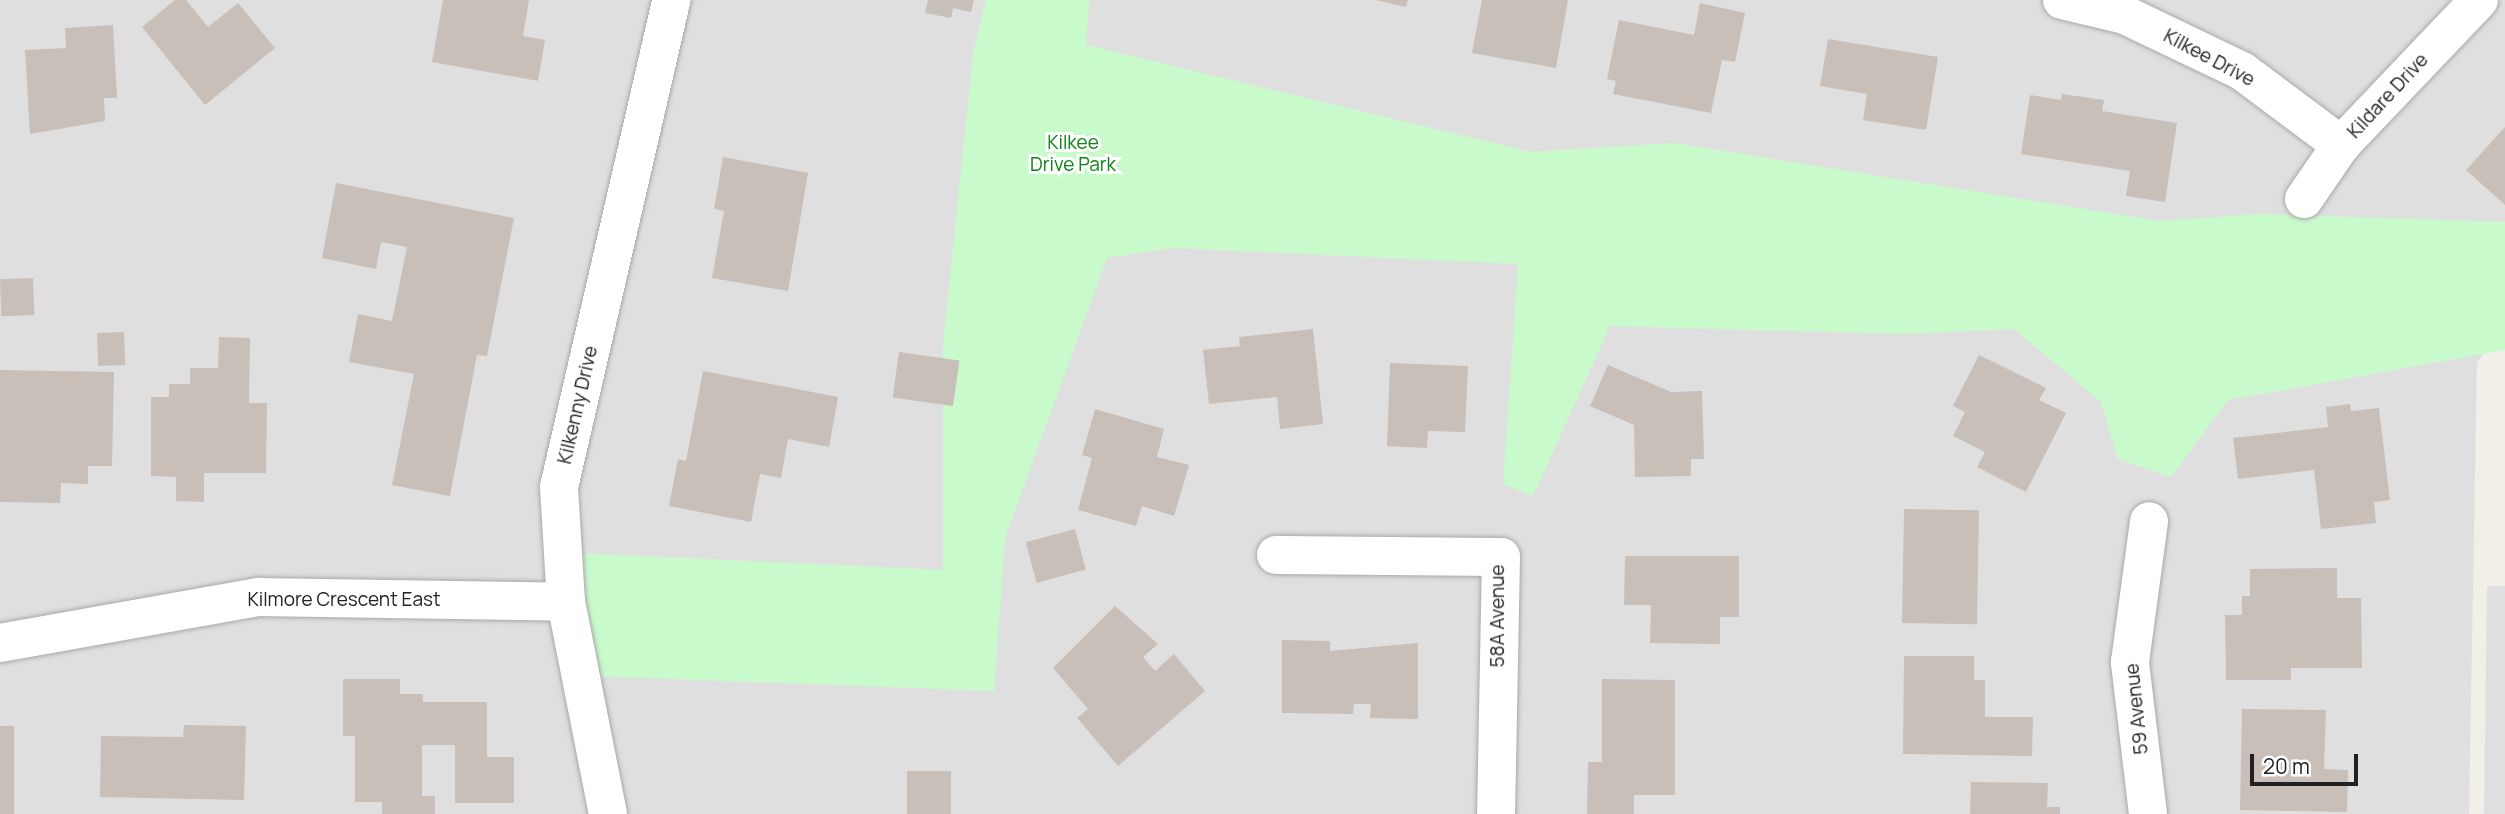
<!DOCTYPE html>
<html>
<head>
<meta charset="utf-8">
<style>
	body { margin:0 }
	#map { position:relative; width:2505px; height:814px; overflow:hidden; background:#f2efe9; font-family:Manrope,sans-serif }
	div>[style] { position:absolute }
	.residential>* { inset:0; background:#e0dfdf }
	.park>* { inset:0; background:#c8facc }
	.building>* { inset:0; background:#c7bfb8; transform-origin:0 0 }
	.roads { filter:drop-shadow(0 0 2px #a9a9a9) drop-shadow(0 0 2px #a9a9a9) }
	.minor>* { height:38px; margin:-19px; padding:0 19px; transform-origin:19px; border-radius:19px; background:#fff }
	span { translate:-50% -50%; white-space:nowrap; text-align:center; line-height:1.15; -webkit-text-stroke:6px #fff; paint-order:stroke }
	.street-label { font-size:19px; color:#222 }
	.park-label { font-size:19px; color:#0c8416 }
	.scale { position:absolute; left:2250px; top:754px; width:108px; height:32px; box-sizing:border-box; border:4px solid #222; border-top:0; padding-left:9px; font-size:21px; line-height:24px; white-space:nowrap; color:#222; -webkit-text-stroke:5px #fff; paint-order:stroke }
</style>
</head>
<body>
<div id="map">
	<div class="residential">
		<div style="clip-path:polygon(0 0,2505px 0,2505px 328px,2477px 362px,2469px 814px,0 814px)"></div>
		<div style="clip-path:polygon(2487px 586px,2505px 586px,2505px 814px,2484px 814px)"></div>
	</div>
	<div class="park">
		<div style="clip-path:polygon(986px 0,1089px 0,1086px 45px,1531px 152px,1674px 143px,2159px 221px,2261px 214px,2505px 222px,2505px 350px,2228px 400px,2171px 477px,2118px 459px,2101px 402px,2014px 329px,1904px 334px,1610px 326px,1533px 496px,1503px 484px,1518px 264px,1173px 248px,1107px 258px,1005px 538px,994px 691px,591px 676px,577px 553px,943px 570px,943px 344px,973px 54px)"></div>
	</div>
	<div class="building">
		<div style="clip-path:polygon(175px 0,186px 0,208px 27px,238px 3px,275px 48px,205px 105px,142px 27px)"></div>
		<div style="clip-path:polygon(443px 0,529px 0,523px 36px,545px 40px,538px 81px,432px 62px)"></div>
		<div style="clip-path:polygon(928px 0,974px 0,971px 12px,953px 8px,951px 18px,925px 13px)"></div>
		<div style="clip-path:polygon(1376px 0,1408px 0,1406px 7px)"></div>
		<div style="clip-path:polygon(1482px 0,1568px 0,1556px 68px,1472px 53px)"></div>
		<div style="clip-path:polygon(1700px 3px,1745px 13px,1735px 62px,1722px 60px,1711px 113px,1613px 94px,1616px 81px,1607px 79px,1619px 20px,1694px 35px)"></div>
		<div style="clip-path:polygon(113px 25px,117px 98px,104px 98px,105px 121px,30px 134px,25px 50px,66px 48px,65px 28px)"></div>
		<div style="clip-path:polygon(1828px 39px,1938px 57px,1926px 130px,1863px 120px,1867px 94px,1820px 86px)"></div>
		<div style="clip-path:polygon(2062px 94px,2104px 100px,2102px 111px,2177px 123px,2165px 202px,2126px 196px,2130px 171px,2021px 154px,2030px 95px,2061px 100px)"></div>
		<div style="clip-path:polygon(2505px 127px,2505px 205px,2466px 170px)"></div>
		<div style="clip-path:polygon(723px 157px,808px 173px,788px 291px,712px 278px,724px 211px,714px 209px)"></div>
		<div style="clip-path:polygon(336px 183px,514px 218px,487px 356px,477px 355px,450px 496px,392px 485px,414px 374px,349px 362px,358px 314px,392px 321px,407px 247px,381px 242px,376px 269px,322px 258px)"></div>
		<div style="left:33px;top:278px;width:37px;height:33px;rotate:88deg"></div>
		<div style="clip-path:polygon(1313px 329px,1323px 424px,1280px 429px,1277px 397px,1209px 404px,1203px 350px,1240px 346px,1239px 337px)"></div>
		<div style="left:124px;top:332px;width:33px;height:27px;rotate:88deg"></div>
		<div style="clip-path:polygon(219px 337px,250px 338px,249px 403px,267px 403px,266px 473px,204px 473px,204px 502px,176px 501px,176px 477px,151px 476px,151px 397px,169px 397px,169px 384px,190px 384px,190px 368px,218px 368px)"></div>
		<div style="left:899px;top:352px;width:61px;height:46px;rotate:8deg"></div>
		<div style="clip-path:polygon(1979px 355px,2046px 388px,2039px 400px,2066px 413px,2026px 492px,1977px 467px,1985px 452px,1953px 436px,1965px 412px,1953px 406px)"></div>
		<div style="clip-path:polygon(1390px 363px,1468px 366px,1465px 432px,1428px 431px,1427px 448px,1387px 446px)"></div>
		<div style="clip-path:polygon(1608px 365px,1671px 392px,1702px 391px,1704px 459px,1691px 459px,1691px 476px,1635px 477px,1634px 425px,1590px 406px)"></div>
		<div style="clip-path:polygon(0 370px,114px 372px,112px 466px,88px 466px,88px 484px,61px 483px,60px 503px,0 502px)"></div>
		<div style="clip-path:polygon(703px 371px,838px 397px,829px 447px,788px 439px,781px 478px,760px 474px,751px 522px,669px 506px,678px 459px,686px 461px)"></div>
		<div style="clip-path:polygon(2350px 404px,2351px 411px,2379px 408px,2390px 500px,2374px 502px,2376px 523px,2321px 529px,2314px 470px,2238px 479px,2233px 438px,2328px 427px,2326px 407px)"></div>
		<div style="clip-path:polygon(1095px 409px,1164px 429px,1157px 457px,1189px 465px,1174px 516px,1142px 506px,1136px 526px,1078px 510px,1092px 458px,1082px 455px)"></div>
		<div style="left:1904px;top:509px;width:75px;height:114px;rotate:1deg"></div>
		<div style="left:1075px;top:529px;width:42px;height:51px;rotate:75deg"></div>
		<div style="clip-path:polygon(1625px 556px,1739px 556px,1739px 617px,1720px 617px,1720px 644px,1650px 643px,1651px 605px,1624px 605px)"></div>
		<div style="clip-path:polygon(2337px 568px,2337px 598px,2361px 598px,2362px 668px,2291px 668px,2291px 680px,2226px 680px,2225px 615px,2242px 615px,2242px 596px,2250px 596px,2250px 569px)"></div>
		<div style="clip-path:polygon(1115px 606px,1158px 644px,1143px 657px,1155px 671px,1174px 654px,1205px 691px,1118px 766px,1077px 718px,1088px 709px,1053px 668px)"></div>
		<div style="clip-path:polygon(1282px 640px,1330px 641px,1330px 651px,1418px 643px,1418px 719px,1370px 718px,1371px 704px,1354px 704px,1353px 714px,1282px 713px)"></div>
		<div style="clip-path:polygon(1904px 656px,1974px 656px,1974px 680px,1985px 680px,1985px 717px,2033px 717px,2032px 756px,1903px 754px)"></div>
		<div style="clip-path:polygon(343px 679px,400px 679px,400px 694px,423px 694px,423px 702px,487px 702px,487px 757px,514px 757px,514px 803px,455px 803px,455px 745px,422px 745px,422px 796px,435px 796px,435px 814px,382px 814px,382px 802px,355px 802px,355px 736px,343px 736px)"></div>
		<div style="clip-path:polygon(1602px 679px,1675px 680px,1675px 795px,1634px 795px,1634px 814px,1587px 814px,1588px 762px,1602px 762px)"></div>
		<div style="clip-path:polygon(2242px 709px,2326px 710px,2324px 769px,2348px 770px,2347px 812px,2240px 810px)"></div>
		<div style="clip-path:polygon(184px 725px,246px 726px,244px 800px,100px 797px,101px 736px,183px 737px)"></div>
		<div style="left:0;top:726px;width:14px;height:88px"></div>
		<div style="left:907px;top:771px;width:44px;height:43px"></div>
		<div style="clip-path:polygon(1971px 782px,2048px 783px,2047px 807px,2060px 807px,2060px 814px,1970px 814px)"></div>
	</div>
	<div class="roads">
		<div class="minor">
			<div style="left:2062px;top:0;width:65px;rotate:13.4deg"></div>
			<div style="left:2125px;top:15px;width:130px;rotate:25.6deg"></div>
			<div style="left:2242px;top:71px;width:124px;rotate:36.8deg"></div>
			<div style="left:2304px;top:199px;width:65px;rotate:-55.6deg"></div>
			<div style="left:2341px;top:145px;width:200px;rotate:-46.4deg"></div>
			<div style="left:1276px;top:555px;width:225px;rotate:0.5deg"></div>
			<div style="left:1501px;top:557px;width:257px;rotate:91.1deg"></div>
			<div style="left:0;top:643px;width:263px;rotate:-10.1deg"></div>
			<div style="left:259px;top:597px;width:307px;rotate:0.9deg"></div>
			<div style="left:608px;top:814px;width:216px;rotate:-101.2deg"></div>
			<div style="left:566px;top:602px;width:115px;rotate:-93.5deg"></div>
			<div style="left:559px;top:487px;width:500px;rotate:-77deg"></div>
			<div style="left:2148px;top:814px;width:153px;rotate:-96.8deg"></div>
			<div style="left:2130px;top:662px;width:142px;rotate:-82.3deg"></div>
		</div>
	</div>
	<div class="street-label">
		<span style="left:2209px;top:58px;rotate:28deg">Kilkee Drive</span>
		<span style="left:2388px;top:96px;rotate:-47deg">Kildare Drive</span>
		<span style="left:578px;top:405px;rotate:-77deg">Kilkenny Drive</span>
		<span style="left:344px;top:600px">Kilmore Crescent East</span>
		<span style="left:1498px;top:616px;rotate:-90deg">58A Avenue</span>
		<span style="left:2137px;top:709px;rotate:-96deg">59 Avenue</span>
	</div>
	<div class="park-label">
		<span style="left:1073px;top:154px">Kilkee<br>Drive Park</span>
	</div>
	<div class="scale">20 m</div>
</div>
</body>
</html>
